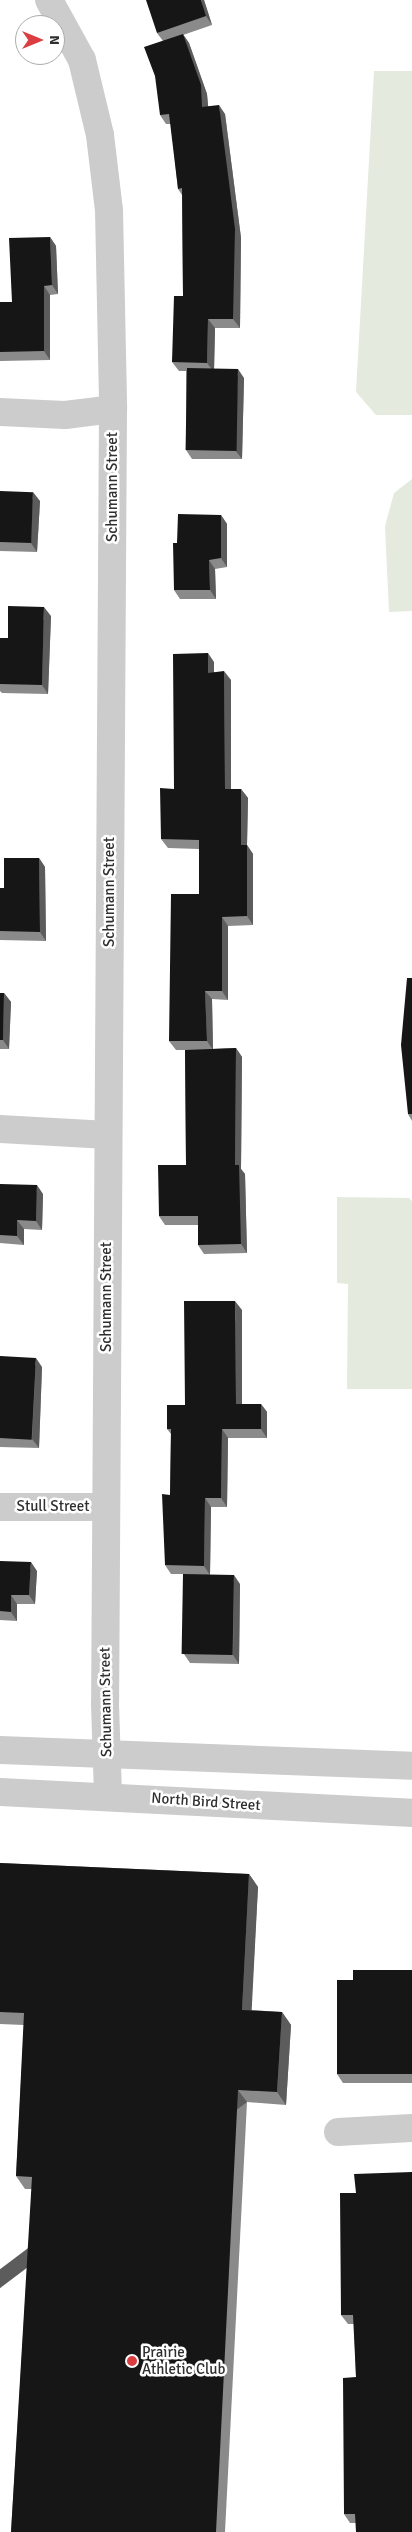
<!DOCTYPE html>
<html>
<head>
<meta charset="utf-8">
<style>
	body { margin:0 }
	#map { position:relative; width:412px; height:2532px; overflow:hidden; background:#fff; font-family:Signika,sans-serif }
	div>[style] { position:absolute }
	.green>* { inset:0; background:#e4ebde }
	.minor>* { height:28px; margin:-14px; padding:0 14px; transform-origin:14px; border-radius:14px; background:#ccc }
	.tertiary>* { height:28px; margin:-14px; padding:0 14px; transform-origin:14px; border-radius:14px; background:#ccc }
	.wall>* { inset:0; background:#8a8a8a }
	.shaded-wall>* { inset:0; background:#5c5c5c; transform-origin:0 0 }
	.building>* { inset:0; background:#161616; transform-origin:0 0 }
	.dots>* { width:14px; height:14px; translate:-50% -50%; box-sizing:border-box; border:2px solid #fff; border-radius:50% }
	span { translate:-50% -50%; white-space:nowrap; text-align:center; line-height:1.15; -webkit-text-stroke:5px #fff; paint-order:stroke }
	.street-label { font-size:15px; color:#2f2f2f }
	.poi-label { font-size:15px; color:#2f2f2f }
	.left { translate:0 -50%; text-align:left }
	.north { position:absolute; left:15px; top:15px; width:50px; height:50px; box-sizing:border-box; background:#fff; border:1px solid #acacac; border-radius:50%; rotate:90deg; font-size:14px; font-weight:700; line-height:20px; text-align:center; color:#2f2f2f }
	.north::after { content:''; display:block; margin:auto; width:18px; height:22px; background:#da3e40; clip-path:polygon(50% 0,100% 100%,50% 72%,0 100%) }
</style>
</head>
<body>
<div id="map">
	<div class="green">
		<div style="clip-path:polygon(374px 71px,412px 71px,412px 415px,376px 415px,356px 392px)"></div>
		<div style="clip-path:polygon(412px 479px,412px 611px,389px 612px,385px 526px,394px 493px)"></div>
		<div style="clip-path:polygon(337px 1197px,409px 1198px,412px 1201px,412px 1389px,347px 1389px,348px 1284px,337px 1283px)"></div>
	</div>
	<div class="minor">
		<div style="left:49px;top:0;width:68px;rotate:61.2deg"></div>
		<div style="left:82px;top:60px;width:77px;rotate:76.5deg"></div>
		<div style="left:100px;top:135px;width:76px;rotate:83.2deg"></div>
		<div style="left:109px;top:210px;width:199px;rotate:88.8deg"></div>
		<div style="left:113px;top:409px;width:1295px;rotate:90.35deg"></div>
		<div style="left:105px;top:1704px;width:91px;rotate:88.1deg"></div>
		<div style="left:0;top:412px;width:65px;rotate:2.6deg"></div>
		<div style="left:65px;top:415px;width:48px;rotate:-7.1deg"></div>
		<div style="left:0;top:1129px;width:108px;rotate:3.2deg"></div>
		<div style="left:0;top:1507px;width:106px"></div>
		<div style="left:338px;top:2132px;width:74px;rotate:-3.1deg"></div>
	</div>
	<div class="tertiary">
		<div style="left:0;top:1750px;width:412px;rotate:2.2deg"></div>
		<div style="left:0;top:1792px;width:413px;rotate:2.9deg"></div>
	</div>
	<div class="wall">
		<div style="clip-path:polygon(204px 0,212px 25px,183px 35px,189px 43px,207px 94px,208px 106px,225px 114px,241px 238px,240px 328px,215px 328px,214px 369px,244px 378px,242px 459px,192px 459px,186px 450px,186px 371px,179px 371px,172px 362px,183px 296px,182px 195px,178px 189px,171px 124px,166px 124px,160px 115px,163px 41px,157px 33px)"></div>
		<div style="clip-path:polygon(50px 237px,56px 246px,58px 294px,50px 295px,50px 360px,0 361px,0 302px,12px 302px)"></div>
		<div style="clip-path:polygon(0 491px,40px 501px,37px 552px,0 551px)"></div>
		<div style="clip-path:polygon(221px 515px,227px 524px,227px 567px,215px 569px,216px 599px,180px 599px,174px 590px,177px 543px)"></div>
		<div style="clip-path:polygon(51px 616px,48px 694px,2px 693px,0 691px,0 638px,8px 638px)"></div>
		<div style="clip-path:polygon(214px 662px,214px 672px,231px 680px,231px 789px,241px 789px,248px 798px,247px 845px,253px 854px,253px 925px,228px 926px,228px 1000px,212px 999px,213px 1049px,236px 1048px,242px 1057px,241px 1169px,245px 1174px,247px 1253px,204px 1254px,198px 1245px,198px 1225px,165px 1225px,159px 1216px,186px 1165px,185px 1050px,176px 1050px,169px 1041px,199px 894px,199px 849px,168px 848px,161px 839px,174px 789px)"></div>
		<div style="clip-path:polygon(39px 858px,45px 867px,46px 941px,0 940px,0 888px,4px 888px)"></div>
		<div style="clip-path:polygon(412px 978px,412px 1121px,408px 1114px)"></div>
		<div style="clip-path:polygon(0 993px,4px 993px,11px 1002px,9px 1049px,0 1049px)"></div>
		<div style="clip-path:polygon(0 1184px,43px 1194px,42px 1230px,24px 1229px,24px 1245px,0 1243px)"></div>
		<div style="clip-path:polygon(242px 1310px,242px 1404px,261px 1404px,267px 1412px,267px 1438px,228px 1438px,227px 1507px,211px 1507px,210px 1575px,240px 1584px,239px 1664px,190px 1663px,184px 1654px,183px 1574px,171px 1574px,165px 1565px,170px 1495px,171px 1434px,167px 1429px,185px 1405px)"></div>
		<div style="clip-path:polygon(0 1356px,42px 1367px,39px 1448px,0 1447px)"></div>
		<div style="clip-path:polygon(0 1561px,37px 1571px,35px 1604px,17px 1604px,17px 1621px,0 1620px)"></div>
		<div style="clip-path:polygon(0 1863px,249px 1874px,258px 1887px,251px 2010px,282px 2012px,291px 2025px,286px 2105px,247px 2102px,225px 2532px,11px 2532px,32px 2189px,25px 2189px,16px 2176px,24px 2025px,0 2024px)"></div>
		<div style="clip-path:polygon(412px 1970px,412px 2083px,343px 2083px,337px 2074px,353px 1980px)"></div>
		<div style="clip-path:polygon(412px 2172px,356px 2523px,350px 2523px,344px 2514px,356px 2377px,354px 2324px,348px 2324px,341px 2315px,356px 2193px)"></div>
	</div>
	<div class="shaded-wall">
		<div style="clip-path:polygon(201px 0,204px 0,212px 25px,206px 16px)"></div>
		<div style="clip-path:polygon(183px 34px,189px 43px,207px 94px,209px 116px,202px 107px)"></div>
		<div style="clip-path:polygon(219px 105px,225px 114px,241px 238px,240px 328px,233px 319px)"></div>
		<div style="clip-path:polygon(50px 237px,56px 246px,58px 294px,52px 285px)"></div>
		<div style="clip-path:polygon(44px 286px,50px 295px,50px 360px,44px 351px)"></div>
		<div style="clip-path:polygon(208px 319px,215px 328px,214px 372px,207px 363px)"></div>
		<div style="clip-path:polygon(238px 369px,244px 378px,242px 459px,235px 450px)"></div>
		<div style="clip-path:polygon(33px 492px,40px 501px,37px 552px,31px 543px)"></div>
		<div style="clip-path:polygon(221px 515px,227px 524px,227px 567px,221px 558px)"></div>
		<div style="clip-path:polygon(209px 560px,215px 569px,216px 599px,210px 590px)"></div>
		<div style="clip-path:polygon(44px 607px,51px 616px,48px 694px,42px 685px)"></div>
		<div style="clip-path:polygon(208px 653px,214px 662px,214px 682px,208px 673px)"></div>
		<div style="clip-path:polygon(224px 671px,231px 680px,231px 798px,225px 789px)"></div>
		<div style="clip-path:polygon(241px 789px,248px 798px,247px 845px,253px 854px,253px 925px,247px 916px,241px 845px)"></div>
		<div style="clip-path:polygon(39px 858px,45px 867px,46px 941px,40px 932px)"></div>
		<div style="clip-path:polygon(222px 917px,228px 926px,228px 1000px,222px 991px)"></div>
		<div style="clip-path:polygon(205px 991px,212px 999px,213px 1050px,207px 1041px)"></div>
		<div style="clip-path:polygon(4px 993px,11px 1002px,9px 1049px,3px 1040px)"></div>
		<div style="clip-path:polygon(236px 1048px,242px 1057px,241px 1169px,245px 1174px,247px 1253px,241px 1244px,235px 1165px)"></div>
		<div style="clip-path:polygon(37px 1185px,43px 1194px,42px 1230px,36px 1221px)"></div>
		<div style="clip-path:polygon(17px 1220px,24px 1229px,24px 1245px,17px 1236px)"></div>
		<div style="clip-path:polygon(235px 1301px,242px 1310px,242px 1413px,236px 1404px)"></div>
		<div style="clip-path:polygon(36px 1358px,42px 1367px,39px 1448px,32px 1439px)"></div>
		<div style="clip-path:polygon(261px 1404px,267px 1412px,267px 1438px,261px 1429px)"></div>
		<div style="clip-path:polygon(222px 1429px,228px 1438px,227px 1507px,221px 1498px)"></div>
		<div style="clip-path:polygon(205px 1498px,211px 1507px,210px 1575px,204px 1566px)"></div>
		<div style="clip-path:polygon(31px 1562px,37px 1571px,35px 1604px,29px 1595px)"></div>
		<div style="clip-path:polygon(234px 1575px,240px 1584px,239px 1664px,233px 1655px)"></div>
		<div style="clip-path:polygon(11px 1595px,17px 1604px,17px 1621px,11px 1612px)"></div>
		<div style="clip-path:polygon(249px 1874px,258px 1887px,251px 2023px,242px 2010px)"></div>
		<div style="clip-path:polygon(282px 2012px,291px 2025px,286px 2105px,277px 2092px)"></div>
		<div style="left:238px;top:2090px;width:15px;height:443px;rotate:53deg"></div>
	</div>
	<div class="building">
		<div style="clip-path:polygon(146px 0,201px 0,206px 16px,157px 33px)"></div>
		<div style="clip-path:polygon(183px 34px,201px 85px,202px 107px,219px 105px,235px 229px,233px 319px,208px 319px,207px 363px,172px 362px,174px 296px,183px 296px,182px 188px,178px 189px,169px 114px,160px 115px,155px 76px,144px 47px)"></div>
		<div style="clip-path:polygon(50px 237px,52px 285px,44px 286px,44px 351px,0 352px,0 302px,12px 302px,9px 238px)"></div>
		<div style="left:187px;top:368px;width:51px;height:82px;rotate:1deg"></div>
		<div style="left:0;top:491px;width:33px;height:51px;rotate:2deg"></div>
		<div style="clip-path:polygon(178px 514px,221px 515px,221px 558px,209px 560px,210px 590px,174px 590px,173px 543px,177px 543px)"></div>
		<div style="clip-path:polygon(8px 606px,44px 607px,42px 685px,0 684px,0 638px,8px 638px)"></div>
		<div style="clip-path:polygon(208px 653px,208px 673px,224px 671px,225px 789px,241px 789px,241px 845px,247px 845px,247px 916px,222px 917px,222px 991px,205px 991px,207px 1041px,169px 1041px,171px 894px,199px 894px,199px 840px,161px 839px,160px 788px,174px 789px,173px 654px)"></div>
		<div style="clip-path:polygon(4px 858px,39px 858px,40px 932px,0 931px,0 888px,4px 888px)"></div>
		<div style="clip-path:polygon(407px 978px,412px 978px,412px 1114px,408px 1114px,401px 1045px)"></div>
		<div style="clip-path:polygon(0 993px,4px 993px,3px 1040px,0 1040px)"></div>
		<div style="clip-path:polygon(236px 1048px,235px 1165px,239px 1165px,241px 1244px,198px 1245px,198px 1216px,159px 1216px,158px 1165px,186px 1165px,185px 1050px)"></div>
		<div style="clip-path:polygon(0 1184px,37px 1185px,36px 1221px,17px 1220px,17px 1236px,0 1235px)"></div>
		<div style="clip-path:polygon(184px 1301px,235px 1301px,236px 1404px,261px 1404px,261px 1429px,222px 1429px,221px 1498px,205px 1498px,204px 1566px,165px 1565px,162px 1494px,170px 1495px,171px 1429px,167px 1429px,167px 1405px,185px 1405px)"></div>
		<div style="left:0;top:1356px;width:36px;height:82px;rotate:3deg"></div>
		<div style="clip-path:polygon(0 1561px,31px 1562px,29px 1595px,11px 1595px,11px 1612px,0 1611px)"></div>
		<div style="left:183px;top:1574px;width:51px;height:80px;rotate:1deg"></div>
		<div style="clip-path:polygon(0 1863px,249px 1874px,242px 2010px,282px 2012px,277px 2092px,238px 2090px,216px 2532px,11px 2532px,32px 2177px,16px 2176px,24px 2013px,0 2012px)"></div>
		<div style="clip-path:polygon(353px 1970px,412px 1970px,412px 2074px,337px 2074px,337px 1980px,353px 1980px)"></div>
		<div style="clip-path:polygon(412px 2172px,412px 2532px,356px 2532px,355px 2514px,344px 2514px,343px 2378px,356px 2377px,353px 2315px,341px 2315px,340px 2193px,356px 2193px,354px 2174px)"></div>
	</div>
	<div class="dots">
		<div style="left:132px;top:2361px;background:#da3e40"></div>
	</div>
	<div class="street-label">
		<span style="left:113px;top:487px;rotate:-90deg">Schumann Street</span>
		<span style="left:110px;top:892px;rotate:-90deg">Schumann Street</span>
		<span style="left:107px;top:1297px;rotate:-90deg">Schumann Street</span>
		<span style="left:53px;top:1507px">Stull Street</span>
		<span style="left:106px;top:1702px;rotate:-91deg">Schumann Street</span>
		<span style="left:206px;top:1802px;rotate:4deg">North Bird Street</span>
	</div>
	<div class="poi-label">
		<span class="left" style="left:142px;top:2361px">Prairie<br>Athletic Club</span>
	</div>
	<div class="north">N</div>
</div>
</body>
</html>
